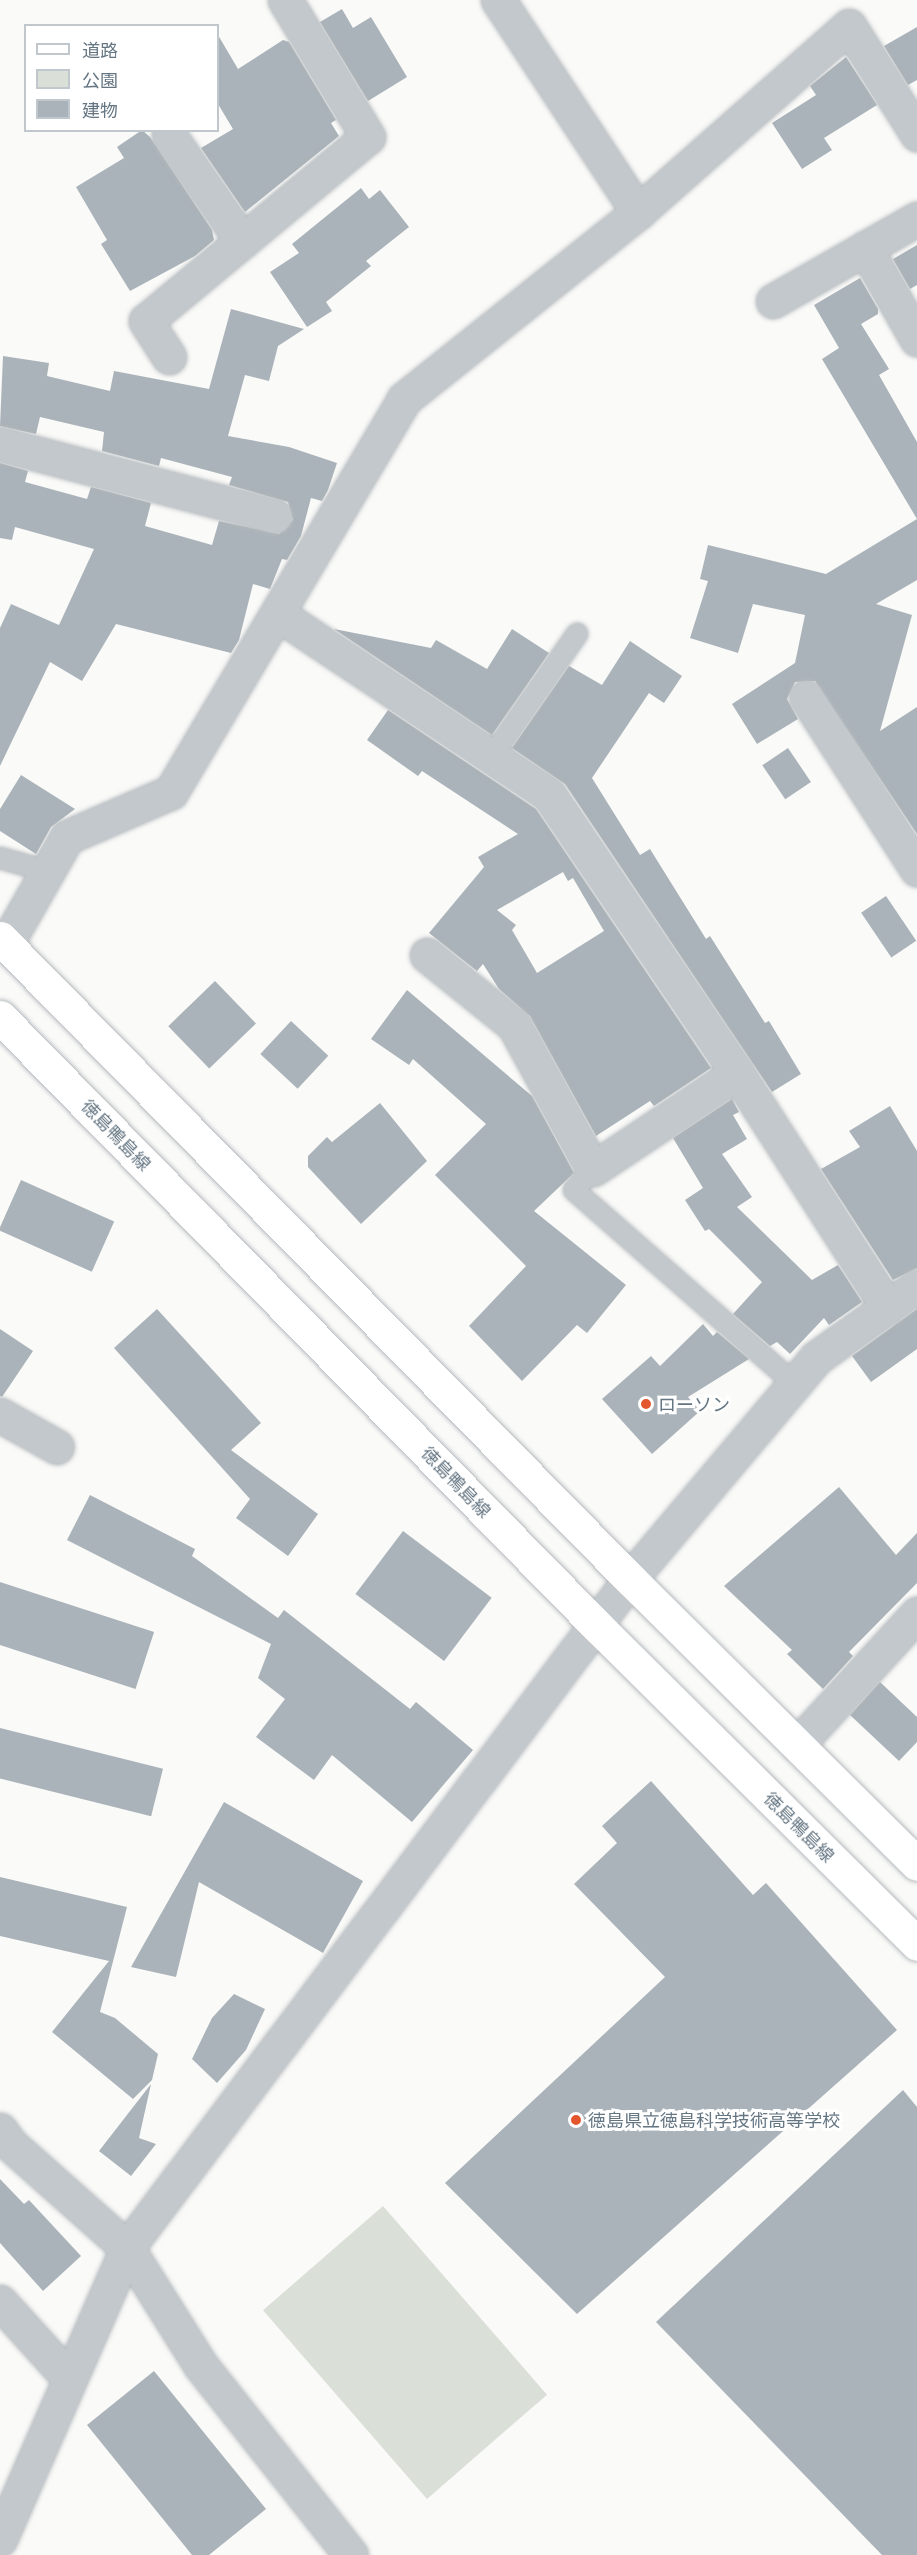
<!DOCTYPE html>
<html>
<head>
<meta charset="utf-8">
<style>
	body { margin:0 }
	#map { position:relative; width:917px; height:2555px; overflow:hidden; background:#fafaf8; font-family:"Noto Sans","Noto Sans JP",sans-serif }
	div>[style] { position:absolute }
	.green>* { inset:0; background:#dadfd7; transform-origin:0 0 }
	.building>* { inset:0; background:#aab3b9; transform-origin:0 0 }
	.roads { filter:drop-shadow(0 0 2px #b5babe) drop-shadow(0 0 2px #b5babe) }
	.lane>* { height:20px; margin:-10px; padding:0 10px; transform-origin:10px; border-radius:10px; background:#c3c8cc }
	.street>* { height:33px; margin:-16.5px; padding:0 16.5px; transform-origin:16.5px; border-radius:16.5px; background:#c3c8cc }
	.primary>* { height:33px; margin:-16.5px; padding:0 16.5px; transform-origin:16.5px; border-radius:16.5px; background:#fff }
	.dots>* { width:16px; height:16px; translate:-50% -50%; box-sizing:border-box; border:3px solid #fff; border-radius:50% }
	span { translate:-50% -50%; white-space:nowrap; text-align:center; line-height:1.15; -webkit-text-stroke:6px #fff; paint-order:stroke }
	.street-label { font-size:18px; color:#657683 }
	.poi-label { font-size:18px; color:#657683 }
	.left { translate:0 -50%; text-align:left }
	.legend { position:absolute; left:24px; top:24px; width:195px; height:108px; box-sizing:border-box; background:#fff; border:2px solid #c1c8cd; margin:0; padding:8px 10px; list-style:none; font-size:18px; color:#657683 }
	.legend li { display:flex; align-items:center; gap:12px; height:30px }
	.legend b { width:30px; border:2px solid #c1c8cd }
</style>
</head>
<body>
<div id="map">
	<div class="green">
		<div style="left:383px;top:2206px;width:250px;height:159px;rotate:49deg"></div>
	</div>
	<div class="building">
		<div style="clip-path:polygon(342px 9px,353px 28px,371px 17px,407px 77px,368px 101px,320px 22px)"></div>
		<div style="clip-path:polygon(917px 27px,917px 80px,908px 85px,884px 46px)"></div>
		<div style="clip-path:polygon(218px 35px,238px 69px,283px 40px,289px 42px,336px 120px,331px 123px,339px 136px,245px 212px,201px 148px,233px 129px,218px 104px)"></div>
		<div style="clip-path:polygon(846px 57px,877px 105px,824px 138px,832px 150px,802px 169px,772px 123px,816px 95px,810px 86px)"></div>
		<div style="clip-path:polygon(142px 130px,150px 137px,212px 230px,214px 240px,195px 256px,130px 291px,101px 244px,107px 240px,76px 187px,124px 158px,117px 147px)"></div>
		<div style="clip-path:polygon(361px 188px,369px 199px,380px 190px,409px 227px,366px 261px,371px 266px,326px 302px,332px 311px,307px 327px,270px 272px,299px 253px,292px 244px)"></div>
		<div style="clip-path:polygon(917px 245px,917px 285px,910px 289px,893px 259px)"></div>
		<div style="clip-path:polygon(860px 278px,878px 309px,878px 314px,861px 324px,889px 369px,879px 375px,917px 442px,917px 580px,876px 604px,912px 615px,880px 731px,917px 707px,917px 834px,815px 681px,795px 682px,787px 699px,798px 719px,757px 744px,732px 704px,795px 663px,805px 615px,753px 604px,738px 653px,690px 638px,708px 581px,700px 579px,708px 545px,826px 574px,917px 519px,822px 359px,839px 348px,814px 305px)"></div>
		<div style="clip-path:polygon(231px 309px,304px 329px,278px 346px,269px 381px,245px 375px,228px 436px,289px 447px,337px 463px,328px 490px,322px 501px,311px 498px,301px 536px,287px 560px,282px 559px,270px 589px,253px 584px,239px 640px,231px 653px,116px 624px,82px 681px,50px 662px,0 766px,0 628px,11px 604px,59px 625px,94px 549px,15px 527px,12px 540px,0 538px,0 463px,28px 471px,25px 482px,87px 499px,91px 487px,151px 503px,145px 526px,212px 545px,219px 521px,279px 534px,293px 520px,288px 502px,229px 485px,232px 477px,161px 458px,159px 466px,102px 451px,104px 432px,40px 417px,36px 434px,0 426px,3px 356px,49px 363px,47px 376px,110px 391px,114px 371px,209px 389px)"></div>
		<div style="clip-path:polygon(334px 629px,431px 648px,436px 640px,487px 669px,512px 629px,549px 653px,492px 735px)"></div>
		<div style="clip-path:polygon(630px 641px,682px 676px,664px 703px,649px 693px,592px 778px,640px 855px,650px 849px,706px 939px,710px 936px,765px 1023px,769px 1021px,801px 1074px,772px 1092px,565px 784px,512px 748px,569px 666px,602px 685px)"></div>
		<div style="clip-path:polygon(evenodd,388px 710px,536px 809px,711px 1068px,654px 1106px,650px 1101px,596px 1136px,530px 1016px,499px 989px,483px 964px,477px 971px,429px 933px,484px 867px,478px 857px,518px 834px,422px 771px,418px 776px,367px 740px,388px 710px,563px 872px,568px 881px,573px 878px,604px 931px,537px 973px,512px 930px,516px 925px,497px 910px,563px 872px)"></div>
		<div style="left:788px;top:748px;width:41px;height:31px;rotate:56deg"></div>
		<div style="clip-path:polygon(21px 775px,75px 809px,51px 827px,36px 854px,0 831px,0 809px)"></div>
		<div style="left:886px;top:896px;width:54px;height:30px;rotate:56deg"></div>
		<div style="left:215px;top:981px;width:59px;height:65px;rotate:46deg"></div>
		<div style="clip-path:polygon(407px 990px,532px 1096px,574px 1173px,534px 1211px,626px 1285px,587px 1333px,577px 1325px,522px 1381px,469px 1326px,526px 1266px,435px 1175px,486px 1124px,413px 1059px,409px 1065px,371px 1039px)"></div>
		<div style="left:291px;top:1021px;width:51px;height:45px;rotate:43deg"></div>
		<div style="clip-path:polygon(732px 1099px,739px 1112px,733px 1115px,747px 1139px,722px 1154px,752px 1197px,737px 1207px,812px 1280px,838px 1265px,862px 1302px,829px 1325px,824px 1318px,790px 1354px,777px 1342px,770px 1346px,733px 1314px,762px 1282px,709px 1229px,705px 1231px,685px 1200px,703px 1188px,673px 1138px)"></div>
		<div style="clip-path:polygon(380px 1103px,427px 1161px,361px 1224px,308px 1167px,308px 1156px,327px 1137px,332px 1142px)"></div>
		<div style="clip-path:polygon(890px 1106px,917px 1151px,917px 1268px,893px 1280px,821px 1169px,860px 1147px,849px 1131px)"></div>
		<div style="left:21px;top:1180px;width:102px;height:55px;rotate:24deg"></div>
		<div style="clip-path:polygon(157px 1309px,261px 1423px,231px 1450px,318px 1514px,288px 1556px,236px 1518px,250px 1499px,114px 1348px)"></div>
		<div style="clip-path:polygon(917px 1309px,917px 1349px,871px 1382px,852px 1356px)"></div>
		<div style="clip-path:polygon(703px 1324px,713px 1336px,717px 1332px,749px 1359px,688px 1397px,700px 1411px,652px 1454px,602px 1399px,651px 1356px,660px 1366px)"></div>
		<div style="clip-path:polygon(0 1329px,33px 1351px,2px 1397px,0 1396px)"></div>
		<div style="clip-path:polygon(839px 1487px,896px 1555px,917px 1533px,917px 1583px,849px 1652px,853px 1656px,823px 1689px,787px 1654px,792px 1650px,724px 1586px)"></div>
		<div style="clip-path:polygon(90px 1495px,195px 1549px,192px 1556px,278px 1618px,284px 1610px,410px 1709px,416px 1702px,473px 1750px,412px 1822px,332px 1755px,314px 1780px,256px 1737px,285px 1699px,258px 1678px,271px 1644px,67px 1540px)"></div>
		<div style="left:403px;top:1531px;width:111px;height:79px;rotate:37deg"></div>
		<div style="left:0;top:1582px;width:162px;height:60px;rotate:18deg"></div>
		<div style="clip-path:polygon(880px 1682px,917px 1717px,917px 1742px,899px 1761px,850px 1715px)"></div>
		<div style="left:0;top:1728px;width:168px;height:49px;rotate:14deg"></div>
		<div style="clip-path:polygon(651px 1781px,753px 1895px,766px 1883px,897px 2030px,577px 2314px,445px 2183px,665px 1977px,574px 1884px,617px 1843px,602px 1826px)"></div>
		<div style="clip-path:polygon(224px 1802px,363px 1881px,323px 1953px,199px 1882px,176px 1977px,131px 1967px)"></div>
		<div style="clip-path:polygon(0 1877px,127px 1907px,100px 2012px,115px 2018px,158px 2054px,152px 2080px,133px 2099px,52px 2032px,109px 1961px,0 1936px)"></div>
		<div style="clip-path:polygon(234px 1994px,265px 2009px,246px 2050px,217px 2083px,192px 2059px,212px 2018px)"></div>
		<div style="clip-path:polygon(151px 2084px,139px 2138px,156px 2144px,131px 2176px,99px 2151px)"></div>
		<div style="clip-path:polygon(903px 2090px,917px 2107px,917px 2555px,882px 2555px,656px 2322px)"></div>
		<div style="clip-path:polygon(0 2179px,24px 2204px,29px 2200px,81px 2256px,43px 2291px,0 2243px)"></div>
		<div style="clip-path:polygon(154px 2371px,266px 2509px,209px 2555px,192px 2555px,87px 2425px)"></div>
	</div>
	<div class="roads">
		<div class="lane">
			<div style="left:492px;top:756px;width:149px;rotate:-55.1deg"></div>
			<div style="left:0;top:858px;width:49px;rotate:15.5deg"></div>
			<div style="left:593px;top:1169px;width:28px;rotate:132deg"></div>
			<div style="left:574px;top:1190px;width:294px;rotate:41.3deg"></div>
		</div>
		<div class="street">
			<div style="left:169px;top:135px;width:129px;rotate:55.4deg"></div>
			<div style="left:638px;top:212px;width:281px;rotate:-41.4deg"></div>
			<div style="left:849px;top:26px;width:128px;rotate:57.8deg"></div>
			<div style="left:865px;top:248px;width:105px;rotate:60.3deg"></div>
			<div style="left:773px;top:301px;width:166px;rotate:-29.7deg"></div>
			<div style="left:169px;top:357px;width:43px;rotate:-122.6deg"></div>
			<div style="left:146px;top:321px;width:288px;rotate:-39.7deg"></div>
			<div style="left:368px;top:137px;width:160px;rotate:-121.2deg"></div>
			<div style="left:0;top:444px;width:284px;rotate:14.7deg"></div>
			<div style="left:278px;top:614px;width:326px;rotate:33.7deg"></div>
			<div style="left:549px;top:795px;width:336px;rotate:55.9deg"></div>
			<div style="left:737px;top:1073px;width:279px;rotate:57.3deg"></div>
			<div style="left:806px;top:697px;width:205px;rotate:57.2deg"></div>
			<div style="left:6px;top:944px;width:123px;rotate:-60.3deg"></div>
			<div style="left:67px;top:837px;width:113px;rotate:-23.4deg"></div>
			<div style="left:171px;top:792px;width:457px;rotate:-59.3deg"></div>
			<div style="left:404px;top:399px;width:300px;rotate:-38.6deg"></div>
			<div style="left:638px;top:212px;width:254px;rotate:-123.4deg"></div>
			<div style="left:427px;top:955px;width:112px;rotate:38.8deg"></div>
			<div style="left:514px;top:1025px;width:164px;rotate:61.3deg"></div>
			<div style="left:593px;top:1169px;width:173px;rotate:-33.7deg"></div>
			<div style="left:0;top:1415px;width:65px;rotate:29.3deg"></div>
			<div style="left:797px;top:1745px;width:178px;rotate:-47.5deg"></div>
			<div style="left:0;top:2130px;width:17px;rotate:54deg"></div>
			<div style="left:10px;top:2144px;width:157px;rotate:41.6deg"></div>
			<div style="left:127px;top:2248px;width:139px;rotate:57.9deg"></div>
			<div style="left:201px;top:2366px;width:241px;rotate:51.6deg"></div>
			<div style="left:0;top:2302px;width:103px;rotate:47.8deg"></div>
			<div style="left:0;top:2539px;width:318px;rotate:-66.4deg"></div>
			<div style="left:127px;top:2248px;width:837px;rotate:-53.06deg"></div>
			<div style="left:630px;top:1579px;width:289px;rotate:-49.9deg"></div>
			<div style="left:816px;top:1358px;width:124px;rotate:-35.5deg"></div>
		</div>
		<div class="primary">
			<div style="left:0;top:938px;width:899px;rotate:45.5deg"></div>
			<div style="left:630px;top:1579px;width:404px;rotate:44.8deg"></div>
			<div style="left:0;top:1017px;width:853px;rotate:45.57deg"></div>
			<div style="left:597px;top:1626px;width:451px;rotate:44.8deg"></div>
		</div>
	</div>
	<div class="dots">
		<div style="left:646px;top:1404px;background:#e4572e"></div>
		<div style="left:576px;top:2120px;background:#e4572e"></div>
	</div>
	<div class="street-label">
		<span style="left:116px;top:1135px;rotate:46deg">徳島鴨島線</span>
		<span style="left:456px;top:1482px;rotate:46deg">徳島鴨島線</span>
		<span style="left:799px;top:1827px;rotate:45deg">徳島鴨島線</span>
	</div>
	<div class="poi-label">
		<span class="left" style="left:658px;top:1404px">ローソン</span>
		<span class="left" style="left:588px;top:2120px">徳島県立徳島科学技術高等学校</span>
	</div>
	<ul class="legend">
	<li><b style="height:8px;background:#fff"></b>道路</li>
	<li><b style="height:16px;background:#dadfd7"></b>公園</li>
	<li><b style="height:16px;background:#aab3b9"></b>建物</li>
	</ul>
</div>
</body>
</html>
